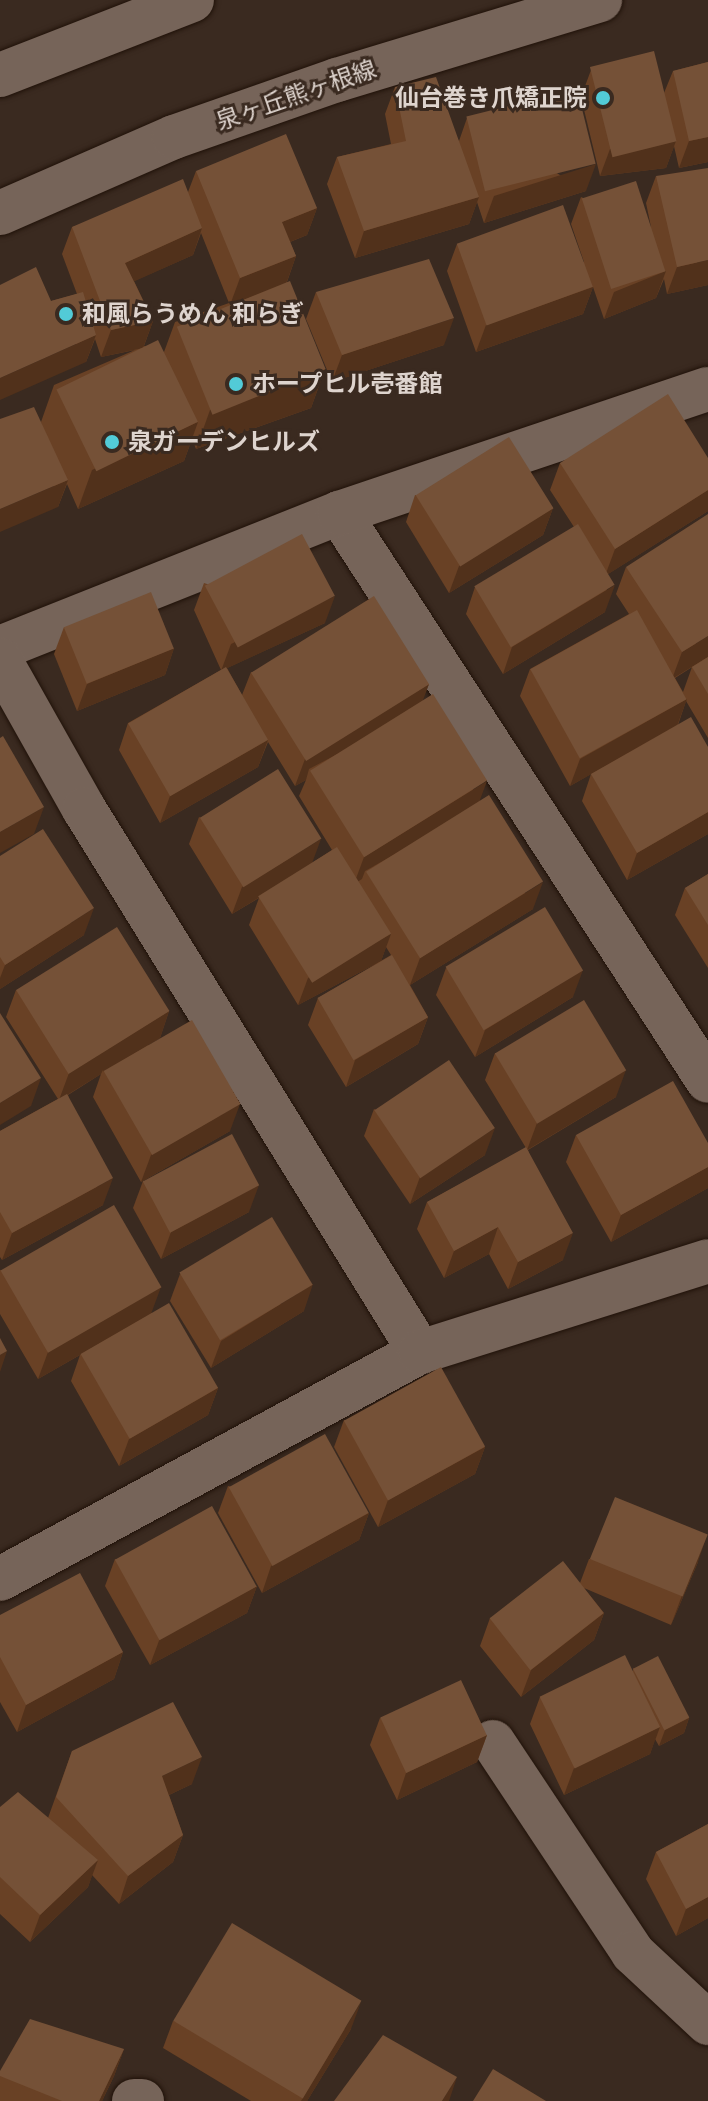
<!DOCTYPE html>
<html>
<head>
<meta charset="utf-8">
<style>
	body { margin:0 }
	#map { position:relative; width:708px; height:2101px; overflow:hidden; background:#3a2a20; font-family:"Space Grotesk","Noto Sans JP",sans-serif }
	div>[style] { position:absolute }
	.roads { filter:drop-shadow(0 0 2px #201209) drop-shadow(0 0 2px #201209) }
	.street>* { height:44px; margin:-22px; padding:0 22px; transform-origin:22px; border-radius:22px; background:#766459 }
	.secondary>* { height:44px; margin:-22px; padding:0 22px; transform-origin:22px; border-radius:22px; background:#766459 }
	.wall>* { inset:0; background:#694125 }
	.shaded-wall>* { inset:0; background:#51311b }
	.building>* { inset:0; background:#755137; transform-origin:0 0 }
	.dots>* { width:22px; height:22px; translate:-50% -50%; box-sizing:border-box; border:4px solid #3a2a20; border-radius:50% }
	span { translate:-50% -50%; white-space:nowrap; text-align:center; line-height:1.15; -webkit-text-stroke:6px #3a2a20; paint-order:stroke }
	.street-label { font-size:24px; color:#ded4ce }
	.poi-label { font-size:24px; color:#ded4ce; font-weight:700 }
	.right { translate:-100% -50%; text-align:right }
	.left { translate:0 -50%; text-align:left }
</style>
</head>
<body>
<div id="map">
	<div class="roads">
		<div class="street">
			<div style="left:339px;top:513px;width:677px;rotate:56.99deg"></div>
			<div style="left:0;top:648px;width:365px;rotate:-21.7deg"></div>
			<div style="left:339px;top:513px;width:389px;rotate:-18.6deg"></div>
			<div style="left:0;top:660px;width:171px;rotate:60.6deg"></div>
			<div style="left:84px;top:809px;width:639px;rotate:58.25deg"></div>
			<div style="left:0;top:1579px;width:477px;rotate:-28.4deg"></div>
			<div style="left:420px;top:1352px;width:302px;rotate:-17.5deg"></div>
			<div style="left:493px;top:1742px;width:253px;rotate:56.4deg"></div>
			<div style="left:633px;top:1953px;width:103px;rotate:43deg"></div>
			<div style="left:134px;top:2101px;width:8px"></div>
		</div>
		<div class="secondary">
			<div style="left:0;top:75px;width:206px;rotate:-21.3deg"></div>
			<div style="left:0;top:213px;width:190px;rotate:-23.6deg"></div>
			<div style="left:174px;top:137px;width:173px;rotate:-19.3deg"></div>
			<div style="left:337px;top:80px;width:275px;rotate:-16.9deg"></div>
		</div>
	</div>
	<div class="wall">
		<div style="clip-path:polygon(708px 62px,708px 162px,679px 168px,674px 146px,666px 168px,600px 176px,581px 97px,591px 70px,664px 93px,673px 71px)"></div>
		<div style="clip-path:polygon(395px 87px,459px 141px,467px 118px,586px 191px,484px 223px,477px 202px,469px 224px,355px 258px,327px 184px,337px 157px,391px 144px,385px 114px)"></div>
		<div style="clip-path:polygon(evenodd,196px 171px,317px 208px,307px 235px,290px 242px,296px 256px,287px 282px,325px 369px,311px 408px,196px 449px,192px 439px,184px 461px,78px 509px,67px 484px,58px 507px,41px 422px,54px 385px,135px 350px,101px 357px,95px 339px,86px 362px,51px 301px,77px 294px,62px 254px,72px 227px,188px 192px,196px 171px,201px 233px,229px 303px,175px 322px,164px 352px,144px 346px,153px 321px,134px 281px,193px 255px,201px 233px)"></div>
		<div style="clip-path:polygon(656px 176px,708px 285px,667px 294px,664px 279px,656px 298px,604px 319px,593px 287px,583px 314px,476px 352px,447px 271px,457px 244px,584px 262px,571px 224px,581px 197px,651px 227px,646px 203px)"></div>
		<div style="clip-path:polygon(316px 292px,444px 345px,332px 382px,306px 319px)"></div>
		<div style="clip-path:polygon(708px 458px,708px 511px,608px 574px,605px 612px,503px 674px,466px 614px,475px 587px,574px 527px,550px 490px,560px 463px)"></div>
		<div style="clip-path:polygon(415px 495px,553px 508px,543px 535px,449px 593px,406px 522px)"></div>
		<div style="clip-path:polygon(626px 567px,708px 657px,675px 678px,683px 692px,692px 667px,708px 657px,708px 738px,686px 701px,678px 725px,708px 747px,708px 834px,627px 880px,582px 801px,591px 774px,570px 786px,520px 696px,530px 669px,629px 614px,616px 594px)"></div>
		<div style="clip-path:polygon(204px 583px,325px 623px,227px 668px,242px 695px,251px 672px,429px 684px,422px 700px,480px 801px,533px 909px,410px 985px,428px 1017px,418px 1044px,346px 1087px,308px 1025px,318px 998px,391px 955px,386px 947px,381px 961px,298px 1005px,249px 925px,259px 898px,232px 914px,189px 844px,199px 817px,312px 863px,332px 850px,299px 796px,306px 780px,295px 786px,268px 742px,258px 767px,160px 823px,119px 750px,128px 723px,221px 670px,194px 610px)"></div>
		<div style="clip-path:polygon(64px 627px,174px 648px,165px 675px,77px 711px,54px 654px)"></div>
		<div style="clip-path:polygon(0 856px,84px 935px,0 989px)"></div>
		<div style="clip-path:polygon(708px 874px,708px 968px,675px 915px,685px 888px)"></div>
		<div style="clip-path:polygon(446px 968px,573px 997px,475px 1057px,436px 995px)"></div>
		<div style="clip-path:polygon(16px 990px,169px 1011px,160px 1038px,148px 1045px,230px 1131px,141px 1182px,93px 1097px,101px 1074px,68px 1095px,103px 1205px,2px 1260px,0 1257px,0 1131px,58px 1099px,6px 1017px)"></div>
		<div style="clip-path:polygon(495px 1053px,616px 1097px,528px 1150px,563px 1260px,508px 1289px,489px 1254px,444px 1278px,417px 1229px,427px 1202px,526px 1148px,485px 1080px)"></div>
		<div style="clip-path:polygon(374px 1109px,485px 1155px,410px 1204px,364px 1136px)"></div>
		<div style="clip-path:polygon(576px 1135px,708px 1143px,708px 1188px,611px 1242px,566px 1162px)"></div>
		<div style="clip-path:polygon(143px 1181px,249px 1212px,161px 1259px,133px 1208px)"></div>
		<div style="clip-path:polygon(0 1270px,152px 1313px,218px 1388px,208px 1415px,119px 1466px,71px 1381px,80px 1355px,38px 1379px,0 1314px)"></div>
		<div style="clip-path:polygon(180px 1274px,304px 1311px,211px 1368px,170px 1301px)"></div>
		<div style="clip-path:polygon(344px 1420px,485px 1447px,475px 1474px,378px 1527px,334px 1447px)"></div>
		<div style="clip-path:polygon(228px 1486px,369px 1513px,359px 1540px,262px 1593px,218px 1513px)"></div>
		<div style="clip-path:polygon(115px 1559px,257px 1586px,247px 1613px,150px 1665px,105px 1586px)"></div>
		<div style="clip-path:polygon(589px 1559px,698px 1562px,671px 1625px,584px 1588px,604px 1613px,594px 1640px,521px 1697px,480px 1646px,490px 1618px,580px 1583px)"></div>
		<div style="clip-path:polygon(0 1615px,123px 1652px,114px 1679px,17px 1732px,0 1702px)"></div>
		<div style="clip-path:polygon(633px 1668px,689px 1718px,684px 1733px,659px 1746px,655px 1739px,650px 1754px,564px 1795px,530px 1724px,540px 1697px,633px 1671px)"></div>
		<div style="clip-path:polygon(380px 1718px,487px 1735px,477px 1762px,397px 1800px,370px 1745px)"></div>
		<div style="clip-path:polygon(72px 1751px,192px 1784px,169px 1795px,183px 1835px,173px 1862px,119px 1904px,92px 1875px,88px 1887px,30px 1942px,0 1914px,0 1807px,48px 1818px)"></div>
		<div style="clip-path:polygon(708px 1824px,708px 1918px,676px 1936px,646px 1879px,656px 1852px)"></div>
		<div style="clip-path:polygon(173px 2021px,351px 2029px,307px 2101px,251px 2101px,163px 2048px)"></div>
		<div style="clip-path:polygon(124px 2049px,114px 2076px,102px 2101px,0 2101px,0 2071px)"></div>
	</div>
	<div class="shaded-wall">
		<div style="clip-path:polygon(708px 137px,708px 162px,679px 168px,689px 141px)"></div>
		<div style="clip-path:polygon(676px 141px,666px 168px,600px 176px,610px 149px)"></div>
		<div style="clip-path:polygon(596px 164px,586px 191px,484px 223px,494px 196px)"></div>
		<div style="clip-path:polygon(479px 197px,469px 224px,355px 258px,364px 231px)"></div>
		<div style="clip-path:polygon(317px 208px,307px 235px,272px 249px,282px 222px)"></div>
		<div style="clip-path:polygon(202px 228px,193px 255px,115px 290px,125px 263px)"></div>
		<div style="clip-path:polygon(296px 256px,286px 284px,230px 305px,240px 278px)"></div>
		<div style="clip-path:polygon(708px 260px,708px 285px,667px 294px,677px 267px)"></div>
		<div style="clip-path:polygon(666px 271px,656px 298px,604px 319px,614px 292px)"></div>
		<div style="clip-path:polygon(593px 287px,583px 314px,476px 352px,486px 325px)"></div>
		<div style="clip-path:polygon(454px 318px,444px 345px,332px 382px,342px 355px)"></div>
		<div style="clip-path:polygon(153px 321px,143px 348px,101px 357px,111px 330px)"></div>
		<div style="clip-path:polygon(96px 335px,86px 362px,0 400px,0 378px)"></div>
		<div style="clip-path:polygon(325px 369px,311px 408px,196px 449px,210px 410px)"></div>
		<div style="clip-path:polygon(198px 422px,184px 461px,78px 509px,92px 470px)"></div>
		<div style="clip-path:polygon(68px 480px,58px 507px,0 532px,0 509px)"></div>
		<div style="clip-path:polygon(708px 490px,708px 511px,605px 576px,615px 549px)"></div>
		<div style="clip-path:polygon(553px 508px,543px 535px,449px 593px,459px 566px)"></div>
		<div style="clip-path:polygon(615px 585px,605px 612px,503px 674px,512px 647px)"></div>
		<div style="clip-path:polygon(335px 596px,325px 623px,221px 671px,231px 644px)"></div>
		<div style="clip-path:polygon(708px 636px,708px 657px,672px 679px,682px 652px)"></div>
		<div style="clip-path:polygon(174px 648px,165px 675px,77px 711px,87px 684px)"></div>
		<div style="clip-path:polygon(429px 684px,419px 711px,309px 769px,306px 780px,295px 786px,305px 759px)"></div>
		<div style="clip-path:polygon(687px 699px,677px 726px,570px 786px,580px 759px)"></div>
		<div style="clip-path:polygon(268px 740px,258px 767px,160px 823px,170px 796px)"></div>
		<div style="clip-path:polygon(487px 781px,477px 808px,365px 871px,362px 879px,354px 884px,364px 857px)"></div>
		<div style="clip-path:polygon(44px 807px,34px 834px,0 853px,0 832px)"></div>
		<div style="clip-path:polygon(708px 812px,708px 834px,627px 880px,637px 853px)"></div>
		<div style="clip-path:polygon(321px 839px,311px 866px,232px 914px,242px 887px)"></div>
		<div style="clip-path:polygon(543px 882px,533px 909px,410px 985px,420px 958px)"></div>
		<div style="clip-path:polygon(94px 908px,84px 935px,0 989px,0 978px,5px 965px)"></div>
		<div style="clip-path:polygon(391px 934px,381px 961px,298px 1005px,308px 978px)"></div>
		<div style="clip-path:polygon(583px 970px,573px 997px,475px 1057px,485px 1030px)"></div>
		<div style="clip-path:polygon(169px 1011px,160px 1038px,104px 1072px,103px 1070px,101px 1074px,59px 1100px,69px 1073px)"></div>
		<div style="clip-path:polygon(428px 1017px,418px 1044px,346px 1087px,355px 1060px)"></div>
		<div style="clip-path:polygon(626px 1070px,616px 1097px,527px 1150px,537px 1123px)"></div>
		<div style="clip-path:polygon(41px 1078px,31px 1106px,0 1125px,0 1103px)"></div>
		<div style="clip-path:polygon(240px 1104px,230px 1131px,141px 1182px,151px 1155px)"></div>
		<div style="clip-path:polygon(495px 1128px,485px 1155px,410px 1204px,420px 1177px)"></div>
		<div style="clip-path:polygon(708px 1167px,708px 1188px,611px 1242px,621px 1215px)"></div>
		<div style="clip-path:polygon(113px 1178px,103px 1205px,2px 1260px,12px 1233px)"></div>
		<div style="clip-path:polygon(259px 1185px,249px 1212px,161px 1259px,171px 1232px)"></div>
		<div style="clip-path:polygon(498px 1227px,489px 1254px,444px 1278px,454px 1251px)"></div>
		<div style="clip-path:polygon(573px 1233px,563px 1260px,508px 1289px,518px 1262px)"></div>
		<div style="clip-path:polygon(313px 1284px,304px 1311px,211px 1368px,221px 1341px)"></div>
		<div style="clip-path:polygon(161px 1287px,151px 1314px,38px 1379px,48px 1352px)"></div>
		<div style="clip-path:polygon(7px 1351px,0 1372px,0 1355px)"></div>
		<div style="clip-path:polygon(218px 1388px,208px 1415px,119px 1466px,129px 1439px)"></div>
		<div style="clip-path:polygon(485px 1447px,475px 1474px,378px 1527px,388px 1500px)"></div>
		<div style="clip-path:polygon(369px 1513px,359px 1540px,262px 1593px,271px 1566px)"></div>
		<div style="clip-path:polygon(707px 1535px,698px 1562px,671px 1625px,681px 1598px)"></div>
		<div style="clip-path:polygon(257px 1586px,247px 1613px,150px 1665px,160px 1638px)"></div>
		<div style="clip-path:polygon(604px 1613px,594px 1640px,521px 1697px,531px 1670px)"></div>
		<div style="clip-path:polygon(123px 1652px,114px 1679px,17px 1732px,26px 1705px)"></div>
		<div style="clip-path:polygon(689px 1718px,684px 1733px,659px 1746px,665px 1730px)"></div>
		<div style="clip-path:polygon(660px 1727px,650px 1754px,564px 1795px,574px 1768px)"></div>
		<div style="clip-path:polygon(487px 1735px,477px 1762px,397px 1800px,406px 1773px)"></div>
		<div style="clip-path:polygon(202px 1757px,192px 1784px,152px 1803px,162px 1776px)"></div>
		<div style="clip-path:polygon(183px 1835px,173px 1862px,119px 1904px,128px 1876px)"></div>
		<div style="clip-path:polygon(98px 1860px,88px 1887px,30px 1942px,40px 1915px)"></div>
		<div style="clip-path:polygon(708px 1897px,708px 1918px,676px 1936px,686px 1909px)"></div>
		<div style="clip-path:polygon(361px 2002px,351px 2029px,307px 2101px,301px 2101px)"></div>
		<div style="clip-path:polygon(124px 2049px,114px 2076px,102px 2101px,99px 2101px)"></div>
		<div style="clip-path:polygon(457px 2077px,449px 2101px,442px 2101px)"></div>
	</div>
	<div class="building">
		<div style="left:654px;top:51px;width:93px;height:66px;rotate:76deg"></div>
		<div style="clip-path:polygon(708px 62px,708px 137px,689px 141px,673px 71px)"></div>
		<div style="clip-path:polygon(436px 77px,479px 197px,364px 231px,337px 157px,406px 141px,395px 87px)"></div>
		<div style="left:577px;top:89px;width:77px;height:114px;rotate:76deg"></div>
		<div style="clip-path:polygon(286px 134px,317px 208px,282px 222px,296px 256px,240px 278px,196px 171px)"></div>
		<div style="clip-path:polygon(708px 168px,708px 260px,677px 267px,656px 176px)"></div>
		<div style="clip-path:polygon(183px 179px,202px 228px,125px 263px,153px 321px,111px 330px,72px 227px)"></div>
		<div style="left:636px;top:181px;width:95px;height:57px;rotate:72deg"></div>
		<div style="left:563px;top:205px;width:87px;height:113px;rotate:70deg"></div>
		<div style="clip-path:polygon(429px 259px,454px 318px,342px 355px,316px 292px)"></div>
		<div style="clip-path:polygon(36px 267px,51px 301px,83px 292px,96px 335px,0 378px,0 285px)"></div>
		<div style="left:290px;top:281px;width:95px;height:122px;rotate:68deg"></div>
		<div style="left:158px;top:340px;width:91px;height:113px;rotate:64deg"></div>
		<div style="clip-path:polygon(668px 394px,708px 458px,708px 490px,615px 549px,560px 463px)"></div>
		<div style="clip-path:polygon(34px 407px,68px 480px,0 509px,0 419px)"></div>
		<div style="left:509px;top:437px;width:84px;height:110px;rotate:58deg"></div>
		<div style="clip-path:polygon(708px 514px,708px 636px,682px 652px,626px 567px)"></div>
		<div style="left:578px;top:524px;width:71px;height:121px;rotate:59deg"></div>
		<div style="left:302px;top:534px;width:70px;height:110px;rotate:62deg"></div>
		<div style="left:151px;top:592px;width:61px;height:94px;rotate:68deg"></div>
		<div style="left:374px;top:596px;width:104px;height:145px;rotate:58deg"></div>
		<div style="left:637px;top:610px;width:102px;height:122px;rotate:61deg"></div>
		<div style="clip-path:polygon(708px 657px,708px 694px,692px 667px)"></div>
		<div style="left:226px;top:667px;width:84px;height:113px;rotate:60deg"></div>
		<div style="left:433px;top:694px;width:102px;height:145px;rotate:58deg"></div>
		<div style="clip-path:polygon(691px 717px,708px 747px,708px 812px,637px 853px,591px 774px)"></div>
		<div style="clip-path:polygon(3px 736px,44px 807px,0 832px,0 738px)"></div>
		<div style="left:278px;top:769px;width:82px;height:92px;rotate:58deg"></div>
		<div style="left:489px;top:795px;width:102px;height:145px;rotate:58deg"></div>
		<div style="clip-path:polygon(43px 829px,94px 908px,5px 965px,0 957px,0 856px)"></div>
		<div style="left:337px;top:847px;width:102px;height:93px;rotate:58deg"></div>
		<div style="clip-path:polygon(708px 874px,708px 925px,685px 888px)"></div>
		<div style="left:545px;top:907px;width:74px;height:116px;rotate:59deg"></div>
		<div style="left:117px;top:927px;width:99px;height:119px;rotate:58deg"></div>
		<div style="left:392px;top:955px;width:72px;height:86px;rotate:60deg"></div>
		<div style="left:584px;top:1000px;width:82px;height:104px;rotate:59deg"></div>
		<div style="clip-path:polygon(0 1013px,41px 1078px,0 1103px)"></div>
		<div style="left:192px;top:1020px;width:97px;height:102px;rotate:60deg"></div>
		<div style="left:449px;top:1060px;width:82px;height:90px;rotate:56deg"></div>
		<div style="clip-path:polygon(673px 1081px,708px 1143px,708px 1167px,621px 1215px,576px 1135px)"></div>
		<div style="clip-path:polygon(67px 1094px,113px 1178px,12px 1233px,0 1212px,0 1131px)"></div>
		<div style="left:232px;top:1134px;width:58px;height:101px;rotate:62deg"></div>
		<div style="clip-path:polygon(526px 1147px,573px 1233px,518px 1262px,498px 1227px,454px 1251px,427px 1202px)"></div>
		<div style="left:114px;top:1205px;width:95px;height:131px;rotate:60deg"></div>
		<div style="left:272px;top:1217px;width:79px;height:108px;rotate:59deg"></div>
		<div style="left:169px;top:1303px;width:98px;height:102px;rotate:60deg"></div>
		<div style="clip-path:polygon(0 1338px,7px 1351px,0 1355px)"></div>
		<div style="left:441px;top:1367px;width:91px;height:111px;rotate:61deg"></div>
		<div style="left:325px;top:1434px;width:90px;height:110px;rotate:61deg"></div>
		<div style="left:615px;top:1497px;width:100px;height:67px;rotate:22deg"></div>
		<div style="left:212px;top:1506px;width:92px;height:111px;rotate:61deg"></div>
		<div style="left:563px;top:1561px;width:66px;height:93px;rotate:52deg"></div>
		<div style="clip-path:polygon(80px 1573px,123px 1652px,26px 1705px,0 1657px,0 1615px)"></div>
		<div style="left:625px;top:1655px;width:80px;height:95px;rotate:64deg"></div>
		<div style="left:658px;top:1656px;width:69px;height:28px;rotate:63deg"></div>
		<div style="left:461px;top:1680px;width:61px;height:89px;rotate:65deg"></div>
		<div style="clip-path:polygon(173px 1702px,202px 1757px,162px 1776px,183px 1835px,128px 1876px,56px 1797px,72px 1751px)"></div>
		<div style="clip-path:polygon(18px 1792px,98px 1860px,40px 1915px,0 1877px,0 1807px)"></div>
		<div style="clip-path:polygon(708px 1824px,708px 1897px,686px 1909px,656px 1852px)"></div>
		<div style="left:232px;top:1923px;width:151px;height:114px;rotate:31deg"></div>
		<div style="clip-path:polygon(30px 2019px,124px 2049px,99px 2101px,62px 2101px,0 2076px,0 2071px)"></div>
		<div style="clip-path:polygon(383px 2035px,457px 2077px,442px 2101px,334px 2101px)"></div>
		<div style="clip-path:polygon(493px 2069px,546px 2101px,473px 2101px)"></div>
	</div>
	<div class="dots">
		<div style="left:603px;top:98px;background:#52cbd7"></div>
		<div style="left:66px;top:314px;background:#52cbd7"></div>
		<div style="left:236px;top:384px;background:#52cbd7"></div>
		<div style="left:112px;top:442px;background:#52cbd7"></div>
	</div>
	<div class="street-label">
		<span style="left:296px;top:95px;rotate:-19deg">泉ヶ丘熊ヶ根線</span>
	</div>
	<div class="poi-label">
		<span class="right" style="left:587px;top:98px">仙台巻き爪矯正院</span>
		<span class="left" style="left:82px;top:314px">和風らうめん 和らぎ</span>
		<span class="left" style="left:252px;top:384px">ホープヒル壱番館</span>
		<span class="left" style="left:128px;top:442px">泉ガーデンヒルズ</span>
	</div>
</div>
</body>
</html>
